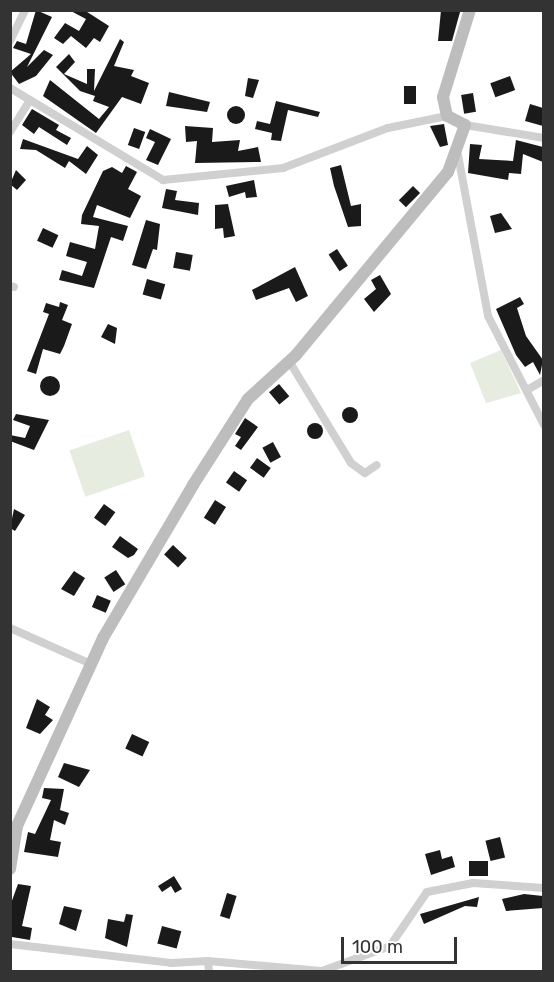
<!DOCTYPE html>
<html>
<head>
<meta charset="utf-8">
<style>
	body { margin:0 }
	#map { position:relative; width:554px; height:982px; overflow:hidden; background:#fff; font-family:Rubik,sans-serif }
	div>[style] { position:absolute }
	.green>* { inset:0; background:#e6ecdf; transform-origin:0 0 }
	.building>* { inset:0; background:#1a1a1a; transform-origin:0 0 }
	.round { border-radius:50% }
	.street>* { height:8px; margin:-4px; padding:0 4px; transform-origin:4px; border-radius:4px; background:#d0d0d0 }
	.secondary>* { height:12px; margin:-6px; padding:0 6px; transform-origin:6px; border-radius:6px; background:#bdbdbd }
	span { translate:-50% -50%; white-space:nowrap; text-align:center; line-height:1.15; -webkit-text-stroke:6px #fff; paint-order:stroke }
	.frame { position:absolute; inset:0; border:12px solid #333; pointer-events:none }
	.scale { position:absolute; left:341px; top:937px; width:116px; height:27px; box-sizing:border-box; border:3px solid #333; border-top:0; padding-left:8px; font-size:18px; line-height:21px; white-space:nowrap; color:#333; -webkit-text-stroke:4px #fff; paint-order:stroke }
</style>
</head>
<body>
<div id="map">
	<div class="green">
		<div style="clip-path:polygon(501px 350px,521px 393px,486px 403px,470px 363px)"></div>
		<div style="left:129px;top:430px;width:49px;height:63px;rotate:71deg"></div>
	</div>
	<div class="building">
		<div style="clip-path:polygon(36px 10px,52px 17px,27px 67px,44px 50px,53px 55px,36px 76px,19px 84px,10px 72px,31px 54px,13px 48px,17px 41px,26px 44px)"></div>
		<div style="clip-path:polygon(69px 10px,84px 10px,109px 26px,100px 42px,94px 38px,86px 48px,71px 36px,63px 44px,54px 38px,65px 23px,79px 31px,86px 19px)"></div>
		<div style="clip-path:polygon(441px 10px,460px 12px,452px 41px,438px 41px)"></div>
		<div style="clip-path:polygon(120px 39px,124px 42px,114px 66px,134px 70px,131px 76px,149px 83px,141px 104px,122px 97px,96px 133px,43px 96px,50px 80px,99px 119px,109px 107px,93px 101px,95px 96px,80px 91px,56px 67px,69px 54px,75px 62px,64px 74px,87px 84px,87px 69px,95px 69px,94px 91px)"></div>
		<div style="left:510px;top:76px;width:15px;height:21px;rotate:70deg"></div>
		<div style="clip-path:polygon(248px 78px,259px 80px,253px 98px,245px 96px)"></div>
		<div style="left:404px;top:86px;width:12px;height:18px"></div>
		<div style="clip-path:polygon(169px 92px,210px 102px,207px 112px,166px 106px)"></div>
		<div style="left:473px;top:93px;width:19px;height:12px;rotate:81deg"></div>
		<div style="clip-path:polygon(276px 101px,320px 112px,318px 117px,288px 110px,281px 141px,271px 140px,272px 133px,255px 129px,257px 121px,270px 124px)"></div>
		<div style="clip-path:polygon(530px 104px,543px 108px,543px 126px,525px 121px)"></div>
		<div class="round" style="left:227px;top:106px;width:18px;height:18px"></div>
		<div style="clip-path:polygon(32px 109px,59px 125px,56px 130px,71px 138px,67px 145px,39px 127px,34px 134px,22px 125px)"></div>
		<div style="clip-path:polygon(444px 124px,448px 145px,440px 147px,430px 126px)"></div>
		<div style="clip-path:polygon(185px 126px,213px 128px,212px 142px,240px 140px,238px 151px,258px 147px,261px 162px,195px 163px,197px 141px,186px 142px)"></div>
		<div style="left:134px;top:128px;width:12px;height:18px;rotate:20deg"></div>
		<div style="clip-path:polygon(150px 129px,171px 139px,158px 165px,146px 160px,155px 142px,146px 138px)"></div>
		<div style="clip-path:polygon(23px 139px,78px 159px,87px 146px,98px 155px,86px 174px,69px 161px,65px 168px,36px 150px,20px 149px)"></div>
		<div style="clip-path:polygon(516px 140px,543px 147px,543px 162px,523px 154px,521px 174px,509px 173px,508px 180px,468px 173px,470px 144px,482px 145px,479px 159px,513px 161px)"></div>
		<div style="clip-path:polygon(341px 165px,351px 206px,361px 204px,361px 226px,348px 227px,334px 186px,330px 168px)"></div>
		<div style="clip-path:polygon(126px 166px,137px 172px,128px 189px,141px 196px,130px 218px,97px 205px,93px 217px,128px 226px,123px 241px,111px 237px,94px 288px,59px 280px,62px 270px,82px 276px,87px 262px,66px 256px,70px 242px,95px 249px,99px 226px,81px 224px,82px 215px,103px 171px,112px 167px,122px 173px)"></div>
		<div style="clip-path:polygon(16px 170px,26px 180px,17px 190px,10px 184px)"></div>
		<div style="clip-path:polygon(254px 180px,257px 197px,246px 198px,245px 192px,229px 197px,226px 186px)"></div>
		<div style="left:413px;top:186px;width:10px;height:20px;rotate:45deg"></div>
		<div style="clip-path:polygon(166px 189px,177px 191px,175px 200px,199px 203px,198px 215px,162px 208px)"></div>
		<div style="clip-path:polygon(228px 204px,235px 236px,224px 238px,223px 228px,215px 229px,215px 205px)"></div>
		<div style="clip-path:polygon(501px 213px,512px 229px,495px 233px,490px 216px)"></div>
		<div style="clip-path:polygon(146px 220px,160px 224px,157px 250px,153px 249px,146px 269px,132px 265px)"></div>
		<div style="left:43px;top:228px;width:17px;height:14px;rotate:25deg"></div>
		<div style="left:337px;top:249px;width:20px;height:10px;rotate:57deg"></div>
		<div style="left:176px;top:252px;width:17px;height:16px;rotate:10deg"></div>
		<div style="clip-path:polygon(295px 267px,308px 296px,296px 302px,289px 288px,256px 300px,252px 290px)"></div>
		<div style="clip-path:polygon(380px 275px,391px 294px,374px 312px,364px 299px,376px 289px,371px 280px)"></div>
		<div style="left:147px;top:279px;width:19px;height:16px;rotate:16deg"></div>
		<div style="clip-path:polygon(520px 297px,524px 304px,517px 308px,526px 336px,543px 360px,540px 375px,533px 362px,525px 367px,516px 355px,496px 309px)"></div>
		<div style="clip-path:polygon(60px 302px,68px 305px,62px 320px,72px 324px,64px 346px,60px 354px,43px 349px,36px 374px,27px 371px,49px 314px,43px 312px,46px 303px,59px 307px)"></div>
		<div style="clip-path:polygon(108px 324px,117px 328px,115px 344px,101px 337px)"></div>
		<div class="round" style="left:40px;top:376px;width:20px;height:20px"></div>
		<div style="left:279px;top:384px;width:16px;height:13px;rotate:50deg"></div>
		<div class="round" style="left:342px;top:407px;width:16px;height:16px"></div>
		<div style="clip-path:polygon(16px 414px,49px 420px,34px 450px,10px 441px,10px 435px,25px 438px,30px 426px,13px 420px)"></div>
		<div style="clip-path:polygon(245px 418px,258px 427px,241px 450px,235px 446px,241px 437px,235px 434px)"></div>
		<div class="round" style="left:307px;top:423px;width:16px;height:16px"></div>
		<div style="left:273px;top:442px;width:17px;height:12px;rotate:62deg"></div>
		<div style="left:257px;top:458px;width:17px;height:12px;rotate:36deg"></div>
		<div style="left:234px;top:471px;width:16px;height:14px;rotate:35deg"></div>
		<div style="left:215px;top:500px;width:13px;height:21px;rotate:32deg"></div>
		<div style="left:104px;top:504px;width:14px;height:17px;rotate:36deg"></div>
		<div style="clip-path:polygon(14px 509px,25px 515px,15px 531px,10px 528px)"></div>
		<div style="clip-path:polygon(120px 536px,138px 549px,134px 555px,128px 558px,112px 547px)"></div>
		<div style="left:173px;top:545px;width:19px;height:13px;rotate:43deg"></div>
		<div style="left:116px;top:570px;width:17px;height:14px;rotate:57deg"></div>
		<div style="clip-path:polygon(74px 571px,85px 578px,74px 596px,61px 589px)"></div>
		<div style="left:97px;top:595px;width:15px;height:13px;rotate:23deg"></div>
		<div style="clip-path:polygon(37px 699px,50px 707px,45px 715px,53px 720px,40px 734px,26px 728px)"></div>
		<div style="left:132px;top:734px;width:19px;height:16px;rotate:25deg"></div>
		<div style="clip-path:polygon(64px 763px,90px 770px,79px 787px,58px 777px)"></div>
		<div style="clip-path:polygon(44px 788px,64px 789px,60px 810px,69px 813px,65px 825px,54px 820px,50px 840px,61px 842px,58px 857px,24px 852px,28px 832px,35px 834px,51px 800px,42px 798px)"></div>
		<div style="left:500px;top:837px;width:21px;height:15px;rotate:76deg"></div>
		<div style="clip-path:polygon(440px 850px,442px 859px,452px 856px,455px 867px,431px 875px,425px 854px)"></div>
		<div style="left:488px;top:861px;width:15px;height:19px;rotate:90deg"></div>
		<div style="clip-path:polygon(174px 876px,182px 889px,175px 893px,171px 886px,162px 892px,158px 886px)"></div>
		<div style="clip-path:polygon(18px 884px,31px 886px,22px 926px,32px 928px,30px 940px,12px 937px,10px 906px)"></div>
		<div style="left:227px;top:893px;width:10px;height:24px;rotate:17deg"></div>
		<div style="clip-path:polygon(524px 894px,543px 896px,543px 908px,506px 911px,502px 899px)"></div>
		<div style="clip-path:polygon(479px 897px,477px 907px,465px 906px,424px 924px,420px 914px)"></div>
		<div style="clip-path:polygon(64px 906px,82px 910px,76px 931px,59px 924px)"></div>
		<div style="clip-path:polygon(126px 914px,133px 915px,127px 947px,105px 938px,108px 919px,124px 922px)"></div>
		<div style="left:162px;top:926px;width:20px;height:18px;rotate:15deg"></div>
	</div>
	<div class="street">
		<div style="left:10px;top:41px;width:34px;rotate:-64deg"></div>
		<div style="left:10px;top:88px;width:179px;rotate:31deg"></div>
		<div style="left:163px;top:180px;width:121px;rotate:-5.7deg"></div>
		<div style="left:283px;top:168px;width:112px;rotate:-20.9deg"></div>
		<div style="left:388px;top:128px;width:60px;rotate:-11.5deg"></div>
		<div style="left:465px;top:125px;width:80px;rotate:9.3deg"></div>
		<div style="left:10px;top:132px;width:38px;rotate:-58deg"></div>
		<div style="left:458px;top:155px;width:164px;rotate:79.4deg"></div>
		<div style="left:488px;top:316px;width:123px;rotate:62.8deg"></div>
		<div style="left:10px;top:286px;width:4px;rotate:14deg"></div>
		<div style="left:289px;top:361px;width:119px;rotate:58.7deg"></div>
		<div style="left:351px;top:463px;width:17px;rotate:36deg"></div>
		<div style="left:365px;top:473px;width:14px;rotate:-34deg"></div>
		<div style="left:527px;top:390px;width:20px;rotate:-30deg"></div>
		<div style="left:10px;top:628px;width:89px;rotate:24deg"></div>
		<div style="left:10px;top:944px;width:162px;rotate:6.7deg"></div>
		<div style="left:171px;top:963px;width:37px;rotate:-3deg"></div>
		<div style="left:208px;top:961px;width:114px;rotate:5deg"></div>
		<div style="left:322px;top:971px;width:72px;rotate:-20.2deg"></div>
		<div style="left:390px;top:946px;width:65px;rotate:-55.6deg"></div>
		<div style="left:427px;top:892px;width:47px;rotate:-11.1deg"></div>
		<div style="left:473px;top:883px;width:71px;rotate:4deg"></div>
		<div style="left:208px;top:961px;width:11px;rotate:85deg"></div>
	</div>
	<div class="secondary">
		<div style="left:10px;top:869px;width:44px;rotate:-80.8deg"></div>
		<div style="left:17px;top:826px;width:207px;rotate:-65.4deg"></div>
		<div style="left:103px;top:638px;width:178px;rotate:-59.5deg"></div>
		<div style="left:193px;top:485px;width:102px;rotate:-57.4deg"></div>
		<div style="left:248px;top:399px;width:65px;rotate:-42.5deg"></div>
		<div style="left:296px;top:355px;width:238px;rotate:-50.3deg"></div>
		<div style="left:448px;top:172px;width:50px;rotate:-70.1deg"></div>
		<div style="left:465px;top:125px;width:20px;rotate:-153deg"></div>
		<div style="left:447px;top:116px;width:19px;rotate:-102deg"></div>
		<div style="left:443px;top:97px;width:91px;rotate:-72.8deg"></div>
	</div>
	<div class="frame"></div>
	<div class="scale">100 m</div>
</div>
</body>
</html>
